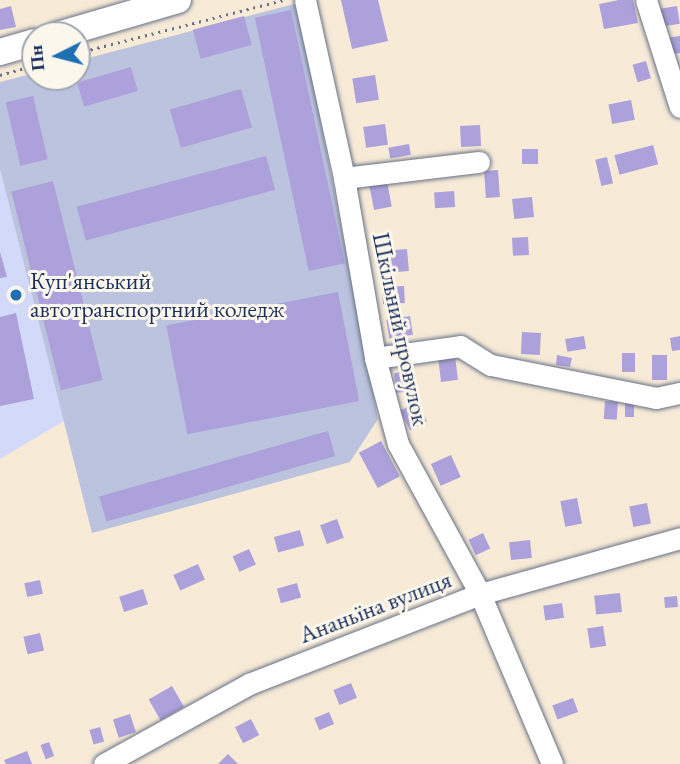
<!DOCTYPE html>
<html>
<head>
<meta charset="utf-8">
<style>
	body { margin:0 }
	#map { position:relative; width:680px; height:764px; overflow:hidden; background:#f7ebd7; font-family:"EB Garamond",serif }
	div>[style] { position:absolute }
	.built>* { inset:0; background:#d3d9f9 }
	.industrial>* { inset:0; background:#bcc3de }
	.building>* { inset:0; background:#aca1db; transform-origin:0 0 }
	.path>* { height:2.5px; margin-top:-1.25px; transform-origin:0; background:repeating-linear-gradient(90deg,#687188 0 2px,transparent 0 7px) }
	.roads { filter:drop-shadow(0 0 2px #687188) drop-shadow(0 0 2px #687188) }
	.minor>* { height:21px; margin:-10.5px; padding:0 10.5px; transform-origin:10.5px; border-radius:10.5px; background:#fff }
	.major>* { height:26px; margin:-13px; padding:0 13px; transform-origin:13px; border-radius:13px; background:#fff }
	.dots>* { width:19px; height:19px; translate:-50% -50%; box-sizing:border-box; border:4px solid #fbf7ec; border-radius:50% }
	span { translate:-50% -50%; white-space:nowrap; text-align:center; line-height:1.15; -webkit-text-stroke:6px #fbf7ec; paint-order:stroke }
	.poi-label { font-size:24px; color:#1b2f5e }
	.left { translate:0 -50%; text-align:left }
	.street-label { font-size:24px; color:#1b2f5e }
	.north { position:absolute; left:21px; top:21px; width:70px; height:70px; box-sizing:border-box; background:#fbf7ec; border:2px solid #a1a7b3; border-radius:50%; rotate:264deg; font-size:19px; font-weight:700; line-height:28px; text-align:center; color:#1b2f5e }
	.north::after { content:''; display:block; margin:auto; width:24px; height:32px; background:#1f6fb2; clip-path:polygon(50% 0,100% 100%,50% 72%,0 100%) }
</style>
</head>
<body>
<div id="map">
	<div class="built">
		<div style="clip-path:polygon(0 169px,64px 421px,0 459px)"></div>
	</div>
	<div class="industrial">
		<div style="clip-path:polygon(298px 3px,378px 419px,350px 462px,92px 533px,0 169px,0 82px,35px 73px,35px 77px,77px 77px,77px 61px)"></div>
	</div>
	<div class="building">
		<div style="clip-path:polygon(341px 0,378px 0,388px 41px,352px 49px)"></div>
		<div style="clip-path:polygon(619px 0,633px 0,638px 23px,604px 29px,599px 4px)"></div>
		<div style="clip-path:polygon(11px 6px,16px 27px,0 30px,0 9px)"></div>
		<div style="left:677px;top:6px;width:18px;height:17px;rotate:81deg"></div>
		<div style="left:291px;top:10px;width:259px;height:37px;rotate:78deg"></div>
		<div style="left:244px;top:16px;width:30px;height:53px;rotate:75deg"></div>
		<div style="clip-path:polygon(680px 36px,680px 53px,668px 54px,666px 38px)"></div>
		<div style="left:646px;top:61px;width:18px;height:14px;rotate:74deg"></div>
		<div style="left:131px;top:67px;width:25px;height:56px;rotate:74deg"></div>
		<div style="left:375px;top:75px;width:25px;height:23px;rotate:81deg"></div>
		<div style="left:241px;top:89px;width:40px;height:74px;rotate:74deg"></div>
		<div style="left:33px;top:96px;width:65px;height:28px;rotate:77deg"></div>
		<div style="left:631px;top:100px;width:20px;height:23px;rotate:79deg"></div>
		<div style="left:385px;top:124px;width:21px;height:22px;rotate:82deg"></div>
		<div style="left:480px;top:125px;width:21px;height:20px;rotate:87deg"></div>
		<div style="left:409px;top:144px;width:11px;height:21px;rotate:80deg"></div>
		<div style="left:653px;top:145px;width:20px;height:40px;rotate:75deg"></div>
		<div style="left:522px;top:149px;width:16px;height:15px"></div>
		<div style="left:266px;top:156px;width:35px;height:196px;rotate:75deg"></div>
		<div style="left:607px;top:157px;width:27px;height:12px;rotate:77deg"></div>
		<div style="left:498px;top:170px;width:27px;height:14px;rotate:86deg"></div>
		<div style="left:53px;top:181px;width:205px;height:43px;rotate:76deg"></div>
		<div style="left:387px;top:182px;width:25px;height:18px;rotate:79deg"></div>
		<div style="left:454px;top:191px;width:16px;height:20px;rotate:86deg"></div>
		<div style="left:532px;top:197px;width:20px;height:20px;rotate:84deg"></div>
		<div style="left:528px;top:237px;width:18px;height:16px;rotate:87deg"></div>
		<div style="left:407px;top:249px;width:22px;height:21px;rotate:85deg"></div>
		<div style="clip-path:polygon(0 252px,7px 277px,0 278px)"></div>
		<div style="left:404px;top:286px;width:17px;height:22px;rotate:87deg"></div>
		<div style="left:338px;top:292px;width:111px;height:175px;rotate:79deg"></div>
		<div style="clip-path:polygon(16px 313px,34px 399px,0 406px,0 317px)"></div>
		<div style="left:410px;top:316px;width:19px;height:24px;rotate:81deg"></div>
		<div style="left:522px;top:332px;width:19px;height:22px;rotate:3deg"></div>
		<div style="left:584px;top:336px;width:13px;height:19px;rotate:81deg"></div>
		<div style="clip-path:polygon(680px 336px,680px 350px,672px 351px,670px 338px)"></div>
		<div style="left:622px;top:353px;width:13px;height:19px"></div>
		<div style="clip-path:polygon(557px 355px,572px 358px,570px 367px,556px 365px)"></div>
		<div style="left:652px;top:355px;width:15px;height:25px"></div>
		<div style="left:455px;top:356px;width:24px;height:17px;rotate:83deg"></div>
		<div style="left:412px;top:371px;width:20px;height:18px;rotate:84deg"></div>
		<div style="left:625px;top:399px;width:9px;height:18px"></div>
		<div style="left:605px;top:401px;width:13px;height:18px;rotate:4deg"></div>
		<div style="left:417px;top:402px;width:22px;height:19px;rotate:63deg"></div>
		<div style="left:328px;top:431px;width:26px;height:238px;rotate:74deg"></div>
		<div style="left:381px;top:441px;width:40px;height:25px;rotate:62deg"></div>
		<div style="left:451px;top:455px;width:24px;height:22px;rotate:66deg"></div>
		<div style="left:577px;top:498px;width:26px;height:17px;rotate:79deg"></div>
		<div style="left:647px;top:503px;width:21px;height:18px;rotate:79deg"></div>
		<div style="left:337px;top:519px;width:20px;height:18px;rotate:70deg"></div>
		<div style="left:300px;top:530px;width:16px;height:27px;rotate:75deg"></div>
		<div style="left:483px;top:533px;width:17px;height:16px;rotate:65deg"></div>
		<div style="left:530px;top:540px;width:18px;height:21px;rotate:84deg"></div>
		<div style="left:249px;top:549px;width:17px;height:18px;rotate:66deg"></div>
		<div style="left:198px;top:564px;width:17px;height:27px;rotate:66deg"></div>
		<div style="left:40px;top:580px;width:14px;height:16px;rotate:78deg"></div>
		<div style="left:297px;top:583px;width:15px;height:21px;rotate:74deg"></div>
		<div style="left:143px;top:589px;width:16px;height:25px;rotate:72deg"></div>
		<div style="left:620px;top:593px;width:19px;height:26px;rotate:84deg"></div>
		<div style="left:677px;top:596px;width:11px;height:13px;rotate:85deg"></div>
		<div style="left:562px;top:603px;width:15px;height:19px;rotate:82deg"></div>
		<div style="left:603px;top:626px;width:20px;height:16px;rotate:81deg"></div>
		<div style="left:40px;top:633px;width:18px;height:17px;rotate:77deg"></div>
		<div style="left:351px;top:683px;width:16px;height:19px;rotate:68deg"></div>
		<div style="left:172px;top:686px;width:24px;height:27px;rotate:60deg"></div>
		<div style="left:573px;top:698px;width:15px;height:22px;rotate:70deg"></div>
		<div style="left:329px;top:712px;width:13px;height:16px;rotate:67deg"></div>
		<div style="left:130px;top:714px;width:19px;height:18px;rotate:72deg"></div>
		<div style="left:251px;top:719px;width:18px;height:18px;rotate:63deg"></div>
		<div style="left:100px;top:727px;width:15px;height:11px;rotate:74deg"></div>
		<div style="left:49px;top:742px;width:15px;height:9px;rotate:70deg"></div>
		<div style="clip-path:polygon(27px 751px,32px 764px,6px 764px,4px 760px)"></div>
		<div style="clip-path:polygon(228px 754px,238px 764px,218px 764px)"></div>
	</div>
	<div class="path">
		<div style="left:77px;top:53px;width:213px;rotate:-14.4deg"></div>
		<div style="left:0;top:75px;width:36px;rotate:-16deg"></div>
	</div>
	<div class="roads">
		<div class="minor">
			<div style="left:305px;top:0;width:182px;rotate:77.6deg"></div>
			<div style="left:344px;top:178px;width:183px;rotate:80.2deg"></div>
			<div style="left:375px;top:358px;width:89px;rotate:75deg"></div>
			<div style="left:398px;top:444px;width:171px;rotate:61.3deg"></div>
			<div style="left:480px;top:594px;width:185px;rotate:67deg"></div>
			<div style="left:646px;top:0;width:112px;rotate:72.4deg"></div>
			<div style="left:344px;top:178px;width:136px;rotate:-6.8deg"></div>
			<div style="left:375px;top:358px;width:86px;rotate:-8deg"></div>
			<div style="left:460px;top:346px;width:36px;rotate:32deg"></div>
			<div style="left:491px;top:365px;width:168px;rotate:11.3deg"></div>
			<div style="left:656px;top:398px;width:25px;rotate:-12deg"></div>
			<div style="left:104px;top:764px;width:166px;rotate:-28.9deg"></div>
			<div style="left:249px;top:684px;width:248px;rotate:-21.3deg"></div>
			<div style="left:480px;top:594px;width:208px;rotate:-15.6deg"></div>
		</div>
		<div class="major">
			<div style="left:58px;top:35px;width:125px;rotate:-16.3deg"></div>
			<div style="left:0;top:52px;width:36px;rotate:-16deg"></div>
		</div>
	</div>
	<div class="dots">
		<div style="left:16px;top:295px;background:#1f6fb2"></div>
	</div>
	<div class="poi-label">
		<span class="left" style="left:30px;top:295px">Куп'янський<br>автотранспортний коледж</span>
	</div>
	<div class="street-label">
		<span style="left:401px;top:329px;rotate:78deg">Шкільний провулок</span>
		<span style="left:375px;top:607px;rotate:-21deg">Ананьїна вулиця</span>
	</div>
	<div class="north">Пн</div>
</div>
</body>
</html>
